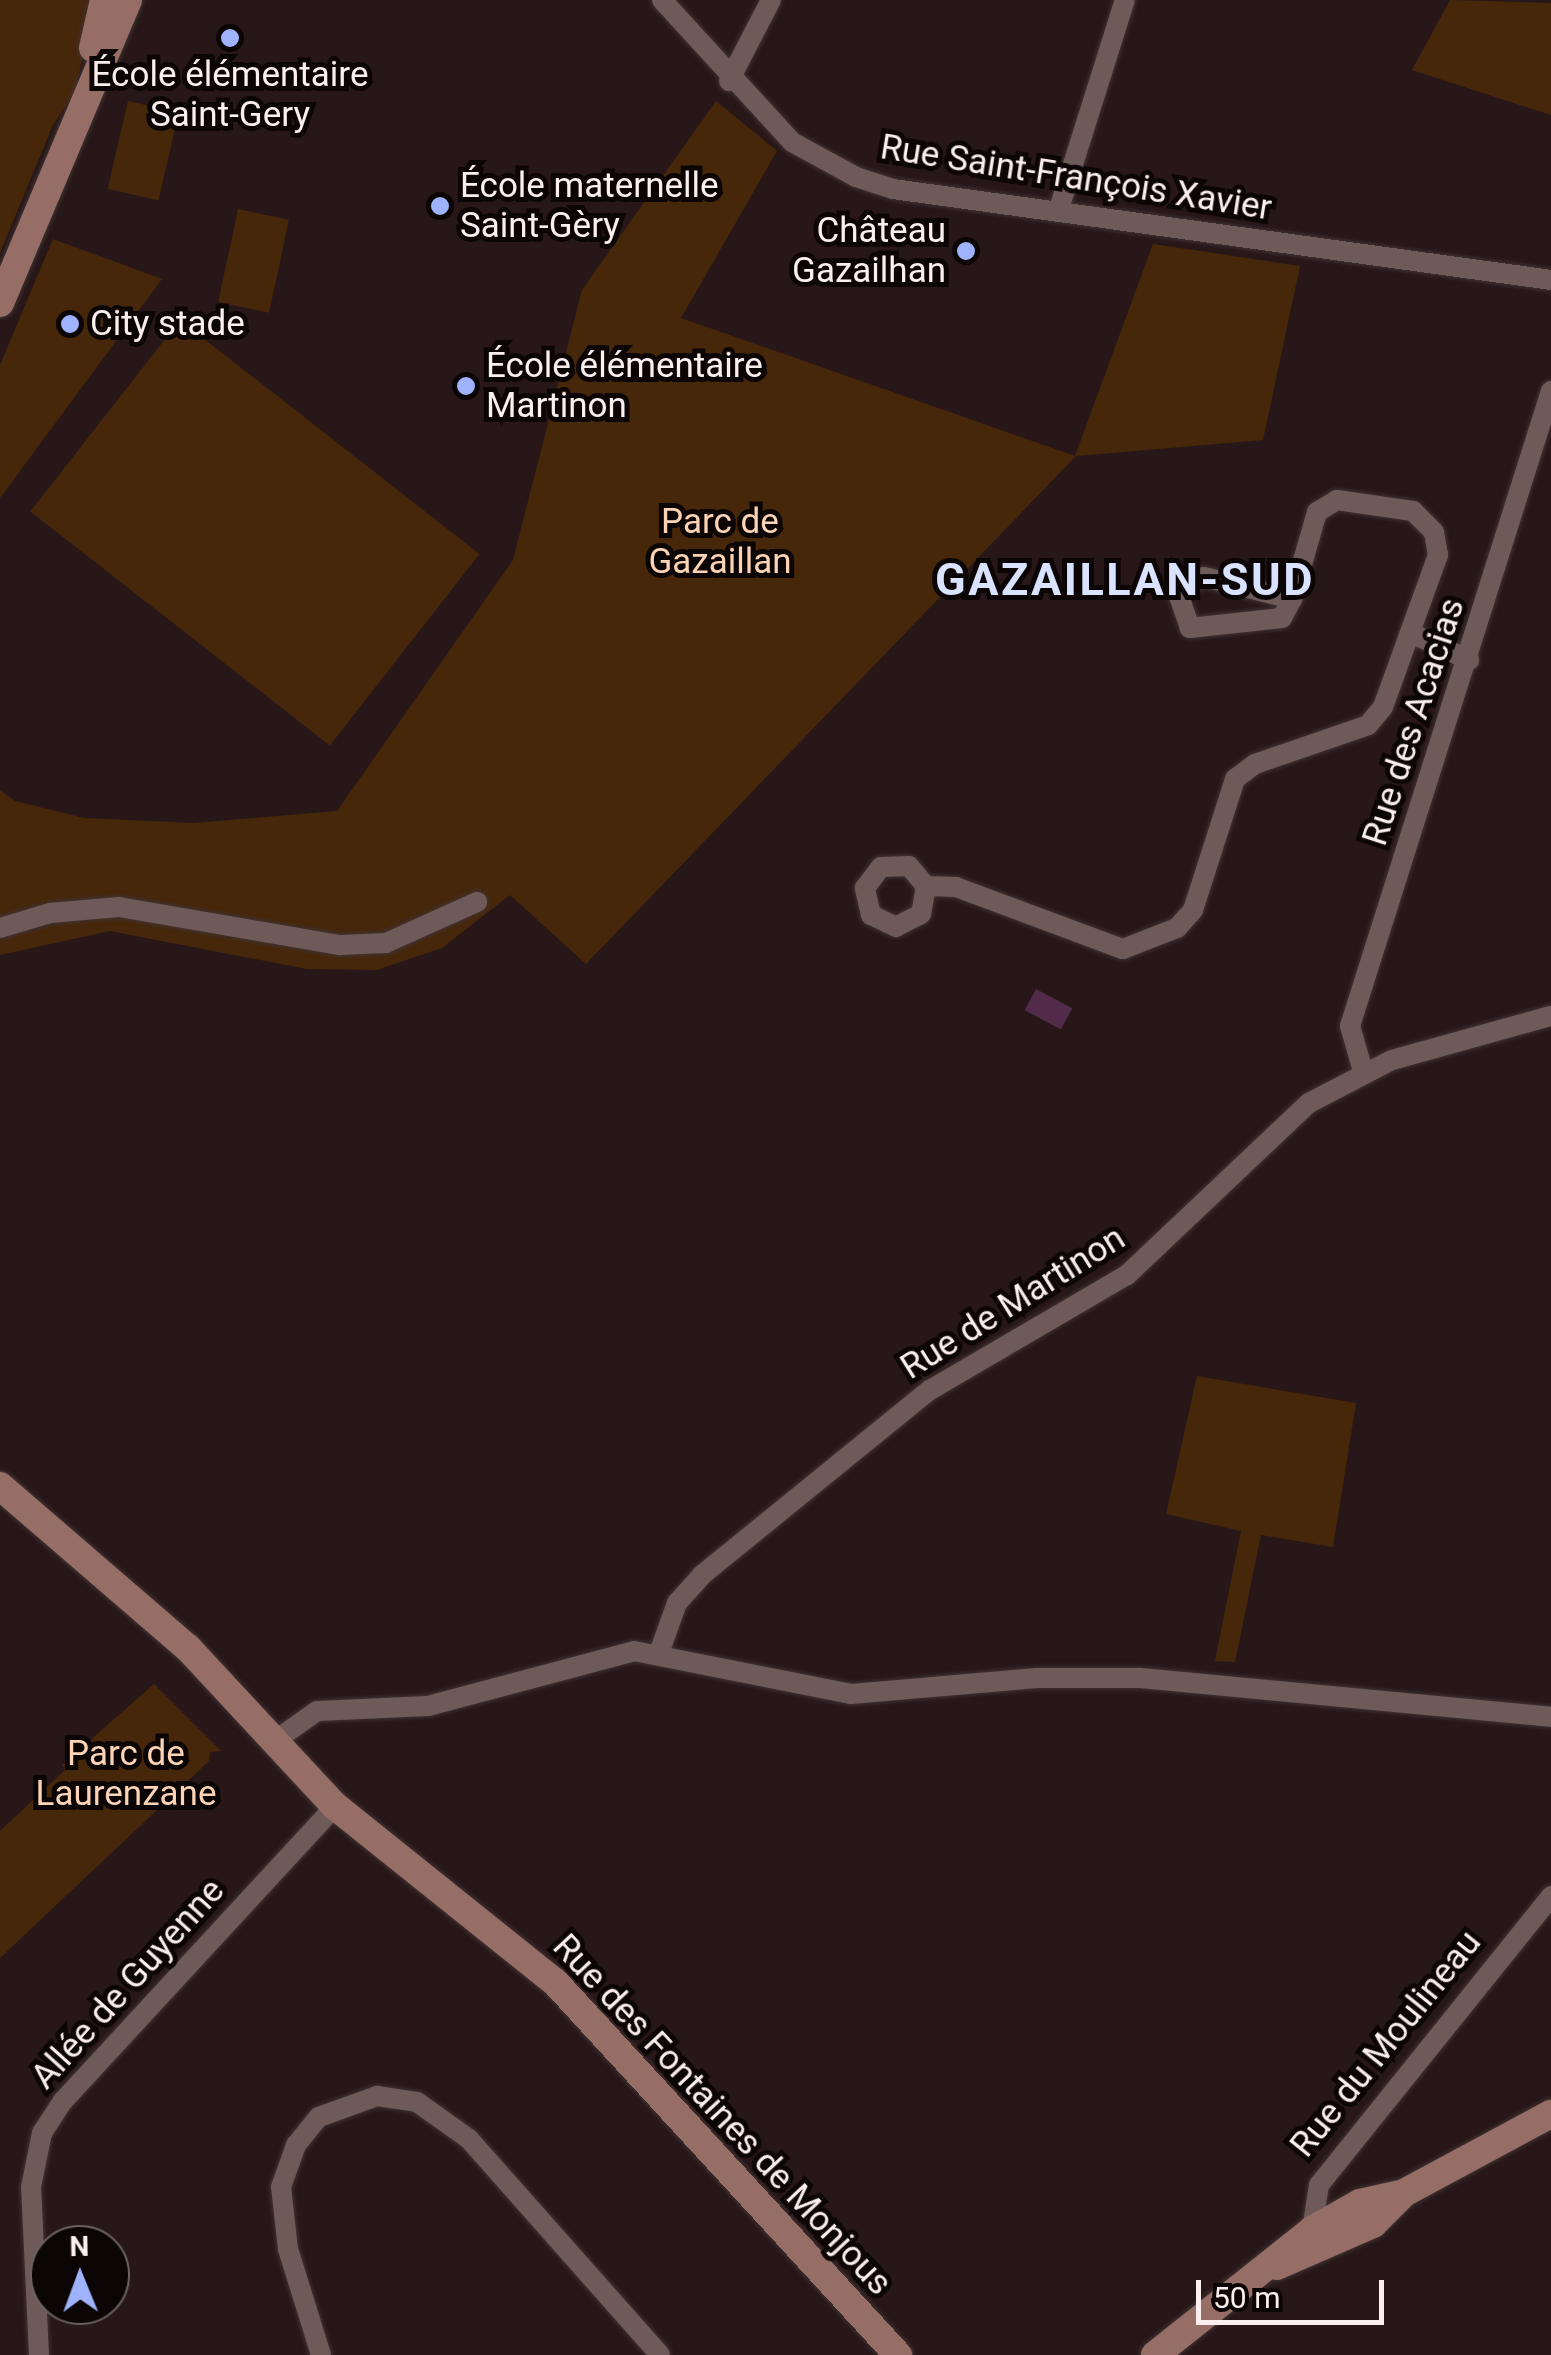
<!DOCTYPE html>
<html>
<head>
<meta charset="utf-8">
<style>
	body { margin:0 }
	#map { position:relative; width:1551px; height:2355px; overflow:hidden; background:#281718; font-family:Roboto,sans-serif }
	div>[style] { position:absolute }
	.green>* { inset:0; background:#47270a; transform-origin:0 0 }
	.water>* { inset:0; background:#512b49; transform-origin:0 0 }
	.roads { filter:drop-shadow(0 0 2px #3f3233) drop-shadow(0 0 2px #3f3233) }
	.street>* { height:20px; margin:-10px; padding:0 10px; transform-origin:10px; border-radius:10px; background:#6f5a5a }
	.secondary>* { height:28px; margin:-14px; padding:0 14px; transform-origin:14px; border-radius:14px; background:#976e66 }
	.dots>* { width:28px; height:28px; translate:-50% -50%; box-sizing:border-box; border:5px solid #0c0505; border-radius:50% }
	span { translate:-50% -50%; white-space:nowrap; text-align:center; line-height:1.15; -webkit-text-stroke:10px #0c0505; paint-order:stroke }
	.poi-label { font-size:35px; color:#fcefef }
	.left { translate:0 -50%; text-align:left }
	.right { translate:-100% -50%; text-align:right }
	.street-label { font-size:35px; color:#fcefef }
	.park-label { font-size:35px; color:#fcd4b5 }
	.district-label { font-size:45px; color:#d9e2ff; font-weight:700; letter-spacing:2.5px }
	.north { position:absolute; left:30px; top:2225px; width:100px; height:100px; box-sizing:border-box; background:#0c0505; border:2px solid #6c6363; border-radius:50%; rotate:359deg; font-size:28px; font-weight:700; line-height:40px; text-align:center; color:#fcefef }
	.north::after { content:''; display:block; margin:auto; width:35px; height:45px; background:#9fb3fd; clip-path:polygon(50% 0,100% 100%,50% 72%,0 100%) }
	.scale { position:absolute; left:1196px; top:2280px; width:188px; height:45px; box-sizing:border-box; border:5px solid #fcefef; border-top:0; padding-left:12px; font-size:30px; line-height:35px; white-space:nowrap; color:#fcefef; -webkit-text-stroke:8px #0c0505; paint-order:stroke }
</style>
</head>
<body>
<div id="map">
	<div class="green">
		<div style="clip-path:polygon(0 0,95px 0,75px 92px,53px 125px,0 253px)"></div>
		<div style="clip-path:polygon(1450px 0,1551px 3px,1551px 115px,1412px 70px)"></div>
		<div style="left:128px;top:101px;width:52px;height:90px;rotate:13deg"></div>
		<div style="clip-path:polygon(716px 101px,777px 151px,681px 318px,1075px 456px,1153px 244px,1300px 266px,1263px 440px,1076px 456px,586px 964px,510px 895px,442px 948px,377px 970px,307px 969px,110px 931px,0 955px,0 790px,15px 801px,84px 818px,194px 823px,337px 811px,513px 560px,582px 290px)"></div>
		<div style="left:238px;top:209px;width:52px;height:95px;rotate:12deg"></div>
		<div style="clip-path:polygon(53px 239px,162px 279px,0 498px,0 365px)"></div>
		<div style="left:180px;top:320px;width:380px;height:243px;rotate:38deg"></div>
		<div style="clip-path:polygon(1197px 1376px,1356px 1403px,1333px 1547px,1261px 1535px,1235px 1662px,1215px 1661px,1241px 1531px,1166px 1514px)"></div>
		<div style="clip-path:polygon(154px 1684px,221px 1751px,210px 1752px,209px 1761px,0 1958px,0 1831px,65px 1770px,62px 1765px)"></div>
	</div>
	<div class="water">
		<div style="left:1036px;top:989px;width:41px;height:24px;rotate:28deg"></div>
	</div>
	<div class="roads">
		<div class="street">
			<div style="left:662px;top:0;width:193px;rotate:47.5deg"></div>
			<div style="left:792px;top:142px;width:73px;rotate:28.7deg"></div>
			<div style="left:856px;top:177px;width:39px;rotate:18deg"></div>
			<div style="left:893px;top:189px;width:664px;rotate:7.87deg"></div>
			<div style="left:729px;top:81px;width:91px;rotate:-62.6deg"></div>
			<div style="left:1058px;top:212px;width:222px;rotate:-72.5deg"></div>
			<div style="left:1413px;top:634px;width:62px;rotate:24.9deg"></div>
			<div style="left:926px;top:886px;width:28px;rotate:100deg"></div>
			<div style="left:921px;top:914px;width:28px;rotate:153deg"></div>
			<div style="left:896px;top:927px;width:28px;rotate:-154deg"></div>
			<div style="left:871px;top:915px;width:28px;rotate:-103deg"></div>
			<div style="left:865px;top:888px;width:26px;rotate:-53deg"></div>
			<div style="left:881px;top:867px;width:28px;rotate:-2deg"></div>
			<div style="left:909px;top:866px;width:26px;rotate:50deg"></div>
			<div style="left:926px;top:886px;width:30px;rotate:2deg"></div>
			<div style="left:956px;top:887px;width:178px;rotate:20.4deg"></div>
			<div style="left:1123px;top:949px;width:58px;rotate:-21.3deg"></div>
			<div style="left:1177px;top:928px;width:24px;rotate:-48deg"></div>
			<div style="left:1193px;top:910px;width:138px;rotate:-72.2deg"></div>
			<div style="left:1235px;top:779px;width:25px;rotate:-37deg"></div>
			<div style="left:1255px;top:764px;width:120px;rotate:-19deg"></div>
			<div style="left:1368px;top:725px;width:23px;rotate:-50deg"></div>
			<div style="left:1383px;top:707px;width:162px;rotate:-70.1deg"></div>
			<div style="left:1438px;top:555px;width:23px;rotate:-100deg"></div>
			<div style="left:1434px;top:532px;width:30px;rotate:-135deg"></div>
			<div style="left:1413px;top:511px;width:77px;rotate:-171.8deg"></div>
			<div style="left:1337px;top:500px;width:23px;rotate:149deg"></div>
			<div style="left:1317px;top:512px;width:91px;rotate:106deg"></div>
			<div style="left:1292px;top:599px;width:21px;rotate:118deg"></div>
			<div style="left:1282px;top:618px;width:93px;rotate:173.8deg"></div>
			<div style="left:1190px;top:628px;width:31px;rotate:-109deg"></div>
			<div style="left:1180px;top:599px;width:17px;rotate:-65deg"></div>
			<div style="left:1187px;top:584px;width:18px;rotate:-22deg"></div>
			<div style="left:1204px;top:577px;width:91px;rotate:14deg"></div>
			<div style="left:0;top:928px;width:52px;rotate:-16.7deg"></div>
			<div style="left:50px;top:913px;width:69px;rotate:-5deg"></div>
			<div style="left:119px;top:907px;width:224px;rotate:9.8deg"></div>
			<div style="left:340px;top:945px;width:46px;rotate:-2.5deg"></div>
			<div style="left:386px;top:943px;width:100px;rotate:-24.3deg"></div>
			<div style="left:1363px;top:1071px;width:47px;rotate:-106.1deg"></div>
			<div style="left:1350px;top:1026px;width:666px;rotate:-72.44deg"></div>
			<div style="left:659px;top:1653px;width:53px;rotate:-70.2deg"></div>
			<div style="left:677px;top:1603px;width:38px;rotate:-48deg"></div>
			<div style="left:702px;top:1575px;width:294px;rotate:-39.1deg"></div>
			<div style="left:930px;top:1390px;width:228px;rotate:-30.3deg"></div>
			<div style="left:1127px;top:1275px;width:250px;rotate:-43.4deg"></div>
			<div style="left:1309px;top:1103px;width:93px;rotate:-27.4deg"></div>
			<div style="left:1392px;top:1060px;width:165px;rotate:-15.5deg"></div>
			<div style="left:276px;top:1740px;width:50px;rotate:-35.3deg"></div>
			<div style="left:317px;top:1711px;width:111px;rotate:-2.6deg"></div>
			<div style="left:428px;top:1706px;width:213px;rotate:-14.9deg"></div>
			<div style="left:634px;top:1651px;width:221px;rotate:11.2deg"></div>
			<div style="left:851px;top:1694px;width:187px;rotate:-4.9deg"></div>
			<div style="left:1037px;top:1678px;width:103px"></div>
			<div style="left:1140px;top:1678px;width:413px;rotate:5.4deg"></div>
			<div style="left:1312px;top:2230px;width:46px;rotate:-81.2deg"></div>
			<div style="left:1319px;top:2185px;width:371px;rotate:-51.2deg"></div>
			<div style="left:39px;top:2355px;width:168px;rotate:-92.7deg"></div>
			<div style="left:31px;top:2187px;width:55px;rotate:-78.5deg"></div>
			<div style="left:42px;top:2133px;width:38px;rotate:-57deg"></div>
			<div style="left:63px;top:2101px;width:401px;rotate:-47.3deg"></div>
			<div style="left:321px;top:2355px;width:111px;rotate:-107.3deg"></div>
			<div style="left:288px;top:2249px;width:62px;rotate:-96.4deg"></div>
			<div style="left:281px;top:2187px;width:45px;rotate:-70.3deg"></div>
			<div style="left:296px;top:2145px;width:36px;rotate:-51deg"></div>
			<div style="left:319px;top:2117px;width:62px;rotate:-19.9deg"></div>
			<div style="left:377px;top:2096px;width:40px;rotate:8.5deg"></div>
			<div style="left:417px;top:2102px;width:64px;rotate:35.4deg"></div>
			<div style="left:469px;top:2139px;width:288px;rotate:48.5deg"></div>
		</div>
		<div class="secondary">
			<div style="left:93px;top:48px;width:49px;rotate:-77.1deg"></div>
			<div style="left:0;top:303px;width:329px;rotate:-67.1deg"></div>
			<div style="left:0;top:1486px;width:248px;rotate:40.8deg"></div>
			<div style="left:188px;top:1648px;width:216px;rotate:47.1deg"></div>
			<div style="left:335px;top:1806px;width:282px;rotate:38.7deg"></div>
			<div style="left:555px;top:1982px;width:507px;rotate:47.4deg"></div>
			<div style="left:1277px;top:2266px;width:105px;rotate:-23.6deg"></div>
			<div style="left:1373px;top:2224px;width:42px;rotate:-45deg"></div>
			<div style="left:1155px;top:2355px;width:201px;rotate:-38.5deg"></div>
			<div style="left:1312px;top:2230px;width:55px;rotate:-29.4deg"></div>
			<div style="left:1360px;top:2203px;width:45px;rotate:-12.8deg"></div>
			<div style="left:1404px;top:2193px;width:167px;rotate:-28.3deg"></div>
		</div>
	</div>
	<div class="dots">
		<div style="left:230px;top:38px;background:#9fb3fd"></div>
		<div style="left:440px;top:206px;background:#9fb3fd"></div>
		<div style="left:966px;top:251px;background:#9fb3fd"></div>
		<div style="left:70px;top:324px;background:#9fb3fd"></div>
		<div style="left:466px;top:386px;background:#9fb3fd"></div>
	</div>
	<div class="poi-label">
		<span style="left:230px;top:95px">École élémentaire<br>Saint-Gery</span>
		<span class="left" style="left:460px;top:206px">École maternelle<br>Saint-Gèry</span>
		<span class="right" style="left:946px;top:251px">Château<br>Gazailhan</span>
		<span class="left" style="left:90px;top:324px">City stade</span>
		<span class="left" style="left:486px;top:386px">École élémentaire<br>Martinon</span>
	</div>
	<div class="street-label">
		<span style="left:1076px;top:178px;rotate:9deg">Rue Saint-François Xavier</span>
		<span style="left:1414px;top:722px;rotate:-72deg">Rue des Acacias</span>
		<span style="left:1013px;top:1303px;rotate:-32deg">Rue de Martinon</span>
		<span style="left:128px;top:1984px;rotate:-48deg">Allée de Guyenne</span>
		<span style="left:1386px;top:2044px;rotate:-51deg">Rue du Moulineau</span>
		<span style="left:722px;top:2115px;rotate:47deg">Rue des Fontaines de Monjous</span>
	</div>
	<div class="park-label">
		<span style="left:720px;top:542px">Parc de<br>Gazaillan</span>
		<span style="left:126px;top:1774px">Parc de<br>Laurenzane</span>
	</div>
	<div class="district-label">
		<span style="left:1125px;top:580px">GAZAILLAN-SUD</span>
	</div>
	<div class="north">N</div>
	<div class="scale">50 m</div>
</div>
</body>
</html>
